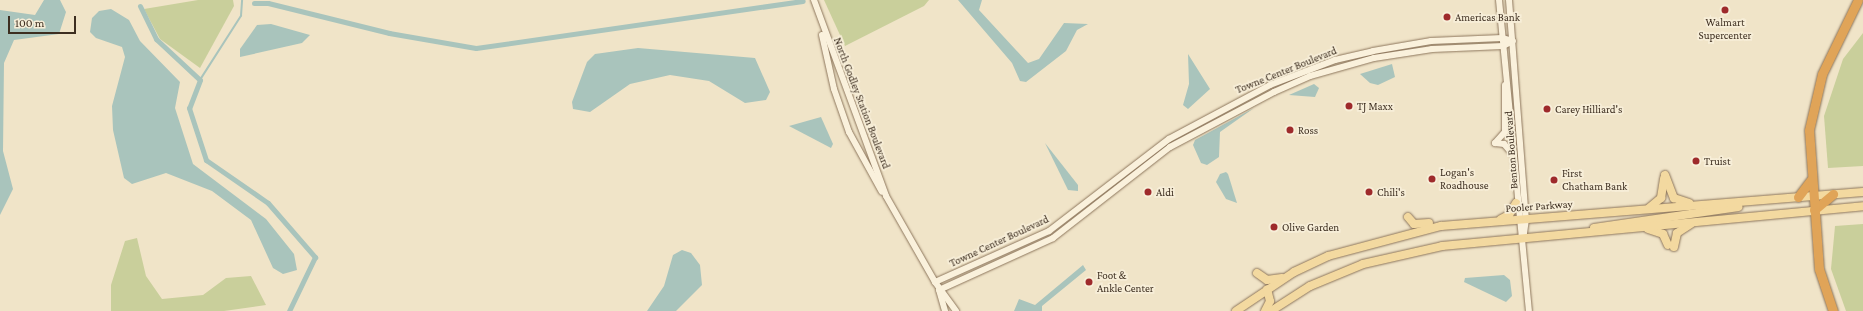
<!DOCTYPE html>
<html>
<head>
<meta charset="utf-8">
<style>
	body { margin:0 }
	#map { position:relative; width:1863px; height:311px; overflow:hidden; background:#f0e4c8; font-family:"Crimson Pro",serif }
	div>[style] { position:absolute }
	.green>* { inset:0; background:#c9cf9b }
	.water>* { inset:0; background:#a9c4bc }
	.stream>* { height:1.5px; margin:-0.75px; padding:0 0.75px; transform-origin:0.75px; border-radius:0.75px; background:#a9c4bc }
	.canal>* { height:5px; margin:-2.5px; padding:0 2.5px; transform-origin:2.5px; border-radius:2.5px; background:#a9c4bc }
	.roads { filter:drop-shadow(0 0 1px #8d765c) drop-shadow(0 0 1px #8d765c) }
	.minor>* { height:6px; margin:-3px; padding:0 3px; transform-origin:3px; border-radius:3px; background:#faf1dc }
	.major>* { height:8px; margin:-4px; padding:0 4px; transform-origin:4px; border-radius:4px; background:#f3d9a0 }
	.highway>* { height:9px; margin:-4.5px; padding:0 4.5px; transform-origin:4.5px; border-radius:4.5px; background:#e0a458 }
	.dots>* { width:11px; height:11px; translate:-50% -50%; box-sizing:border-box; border:2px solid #f7eed8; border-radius:50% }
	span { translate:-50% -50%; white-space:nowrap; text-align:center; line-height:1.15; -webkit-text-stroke:3.5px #f7eed8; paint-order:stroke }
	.poi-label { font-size:11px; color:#3d2e20 }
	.left { translate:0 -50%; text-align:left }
	.street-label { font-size:11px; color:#3d2e20 }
	.scale { position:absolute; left:8px; top:16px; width:68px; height:18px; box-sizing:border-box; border:2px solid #3d2e20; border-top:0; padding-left:5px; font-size:12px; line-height:14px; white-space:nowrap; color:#3d2e20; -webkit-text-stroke:3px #f7eed8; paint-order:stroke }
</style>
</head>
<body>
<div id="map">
	<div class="green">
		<div style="clip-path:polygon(198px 0,233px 0,234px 6px,200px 68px,160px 39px,144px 9px)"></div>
		<div style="clip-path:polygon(824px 0,929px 0,924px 6px,845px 46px)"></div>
		<div style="clip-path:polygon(1863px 33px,1863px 166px,1828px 168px,1824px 116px,1843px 59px)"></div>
		<div style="clip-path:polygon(1863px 224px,1863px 311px,1846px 311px,1831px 269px,1835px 226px)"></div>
		<div style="clip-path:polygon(137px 238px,146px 276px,162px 299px,203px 295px,226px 278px,251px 276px,266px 305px,224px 311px,111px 311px,111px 285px,125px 241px)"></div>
	</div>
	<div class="water">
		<div style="clip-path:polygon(44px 0,60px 0,66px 12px,59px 34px,14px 40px,4px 63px,3px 151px,13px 189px,0 215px,0 10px,35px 15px)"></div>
		<div style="clip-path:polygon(958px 0,982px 0,979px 10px,1028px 63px,1039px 59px,1064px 23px,1088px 24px,1077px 30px,1066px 51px,1026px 82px,1020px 81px,1012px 63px)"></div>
		<div style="clip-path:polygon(111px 9px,129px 20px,140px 41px,180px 82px,175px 108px,193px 164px,266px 219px,294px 254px,297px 270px,283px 274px,273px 268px,251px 220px,212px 191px,166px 173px,132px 184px,124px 178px,113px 130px,112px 106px,125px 57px,122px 47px,96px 38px,90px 32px,92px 18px,99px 11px)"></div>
		<div style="clip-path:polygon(271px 24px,310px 35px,302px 43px,240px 57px,240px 49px,257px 25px)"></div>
		<div style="clip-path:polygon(638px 48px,755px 58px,770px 92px,766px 100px,745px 103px,709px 81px,670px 75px,630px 84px,590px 112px,573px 109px,572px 102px,587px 62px,595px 54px)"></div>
		<div style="clip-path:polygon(1188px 54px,1210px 89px,1188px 109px,1183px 105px,1189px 84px)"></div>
		<div style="clip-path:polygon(1392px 64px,1395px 77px,1378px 85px,1370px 83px,1360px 74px)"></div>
		<div style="clip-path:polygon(1314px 84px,1319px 88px,1315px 97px,1289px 95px)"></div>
		<div style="clip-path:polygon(1254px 108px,1220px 132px,1219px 157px,1207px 165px,1201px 163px,1193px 145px,1195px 140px)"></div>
		<div style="clip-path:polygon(821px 117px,833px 144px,831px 148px,789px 126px)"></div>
		<div style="clip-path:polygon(1045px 143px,1078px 185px,1078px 191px,1068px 190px)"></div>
		<div style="clip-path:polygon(1226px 172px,1228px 174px,1237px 203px,1226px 199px,1216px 182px,1220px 174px)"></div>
		<div style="clip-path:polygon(682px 250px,691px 253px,700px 265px,702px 285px,676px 311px,647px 311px,664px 286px,673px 255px)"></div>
		<div style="clip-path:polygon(1083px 265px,1086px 270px,1042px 306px,1042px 311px,1014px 311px,1019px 299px,1035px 305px)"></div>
		<div style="clip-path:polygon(1504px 275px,1510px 280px,1512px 296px,1506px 302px,1464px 282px,1465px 278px)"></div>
	</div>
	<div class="stream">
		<div style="left:200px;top:80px;width:76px;rotate:-57.4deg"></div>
		<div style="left:241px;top:16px;width:16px;rotate:-86deg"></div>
	</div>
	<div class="canal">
		<div style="left:254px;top:3px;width:14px"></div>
		<div style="left:268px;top:3px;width:125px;rotate:13.9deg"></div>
		<div style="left:389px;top:33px;width:88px;rotate:9.8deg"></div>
		<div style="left:476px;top:48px;width:330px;rotate:-8.2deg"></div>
		<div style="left:140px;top:6px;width:37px;rotate:64deg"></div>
		<div style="left:156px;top:39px;width:60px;rotate:43deg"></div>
		<div style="left:200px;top:80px;width:30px;rotate:111deg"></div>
		<div style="left:189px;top:108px;width:55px;rotate:71.9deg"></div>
		<div style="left:206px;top:160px;width:75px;rotate:34.7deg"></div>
		<div style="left:268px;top:203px;width:72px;rotate:49deg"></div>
		<div style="left:315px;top:257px;width:60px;rotate:115.7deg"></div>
	</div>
	<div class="roads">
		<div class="minor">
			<div style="left:814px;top:0;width:209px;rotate:69.8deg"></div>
			<div style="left:886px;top:196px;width:99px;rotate:60.3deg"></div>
			<div style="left:935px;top:282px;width:36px;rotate:54deg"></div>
			<div style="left:1499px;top:0;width:312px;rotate:84.5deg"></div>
			<div style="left:1509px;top:0;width:220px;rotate:85.6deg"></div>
			<div style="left:1526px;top:219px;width:15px;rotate:98deg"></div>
			<div style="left:822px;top:35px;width:55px;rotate:77.5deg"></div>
			<div style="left:834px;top:89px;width:46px;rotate:70.8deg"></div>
			<div style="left:849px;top:132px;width:68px;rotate:61.2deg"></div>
			<div style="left:1495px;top:143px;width:15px;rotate:-48deg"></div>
			<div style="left:1505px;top:132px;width:47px;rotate:-90deg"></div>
			<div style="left:1495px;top:143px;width:9px;rotate:6deg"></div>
			<div style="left:1504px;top:144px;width:11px;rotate:49deg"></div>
			<div style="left:935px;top:282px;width:125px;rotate:-24.1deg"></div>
			<div style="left:1049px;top:231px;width:151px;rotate:-37.5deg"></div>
			<div style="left:1169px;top:139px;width:115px;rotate:-28.1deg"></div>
			<div style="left:1270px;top:85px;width:70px;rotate:-21deg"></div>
			<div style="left:1335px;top:60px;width:39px;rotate:-13deg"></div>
			<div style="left:1373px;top:51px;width:59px;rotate:-9.8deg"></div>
			<div style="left:1431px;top:41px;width:71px;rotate:-2.4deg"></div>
			<div style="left:1502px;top:38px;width:11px;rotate:15deg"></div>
			<div style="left:939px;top:290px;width:125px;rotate:-24.5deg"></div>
			<div style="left:1053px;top:238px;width:148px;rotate:-37.9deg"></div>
			<div style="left:1170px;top:147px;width:118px;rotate:-27.9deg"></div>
			<div style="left:1274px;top:92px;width:39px;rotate:-24deg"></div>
			<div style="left:1310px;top:76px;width:66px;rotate:-15.7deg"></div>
			<div style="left:1374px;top:58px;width:59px;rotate:-8.8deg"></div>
			<div style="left:1432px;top:49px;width:71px;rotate:-2.4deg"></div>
			<div style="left:1503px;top:46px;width:11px;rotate:-27deg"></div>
			<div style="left:939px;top:290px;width:22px;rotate:74deg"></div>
		</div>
		<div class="major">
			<div style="left:1665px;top:175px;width:25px;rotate:69deg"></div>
			<div style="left:1674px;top:198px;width:16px;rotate:18deg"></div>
			<div style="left:1649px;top:208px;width:16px;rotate:-40deg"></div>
			<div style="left:1661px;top:198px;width:20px;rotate:-81deg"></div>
			<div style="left:1408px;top:217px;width:9px;rotate:49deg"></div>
			<div style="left:1414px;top:224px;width:15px;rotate:-4deg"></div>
			<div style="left:1501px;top:219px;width:9px;rotate:-27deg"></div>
			<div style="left:1509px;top:215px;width:14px;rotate:-60deg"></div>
			<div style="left:1594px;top:228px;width:146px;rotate:-8.3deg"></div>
			<div style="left:1648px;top:229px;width:16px;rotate:18deg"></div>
			<div style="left:1663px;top:234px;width:12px;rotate:66deg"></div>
			<div style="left:1674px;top:247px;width:14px;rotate:-78deg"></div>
			<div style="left:1677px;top:233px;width:17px;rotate:-33deg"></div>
			<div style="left:1257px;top:273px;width:12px;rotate:35deg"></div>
			<div style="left:1267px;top:280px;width:15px;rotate:-8deg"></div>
			<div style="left:1236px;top:311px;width:70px;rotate:-33.9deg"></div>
			<div style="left:1294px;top:272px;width:38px;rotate:-25deg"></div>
			<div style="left:1328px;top:256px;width:117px;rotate:-14.9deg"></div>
			<div style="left:1441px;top:226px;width:423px;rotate:-4.6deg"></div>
			<div style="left:1265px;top:311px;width:11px;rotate:-63deg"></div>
			<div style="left:1270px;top:301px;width:12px;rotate:-104deg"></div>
			<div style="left:1271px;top:311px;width:46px;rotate:-32.7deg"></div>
			<div style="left:1310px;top:286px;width:57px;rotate:-22.5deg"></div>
			<div style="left:1363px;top:264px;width:81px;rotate:-12.8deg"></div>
			<div style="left:1442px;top:246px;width:423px;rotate:-5.4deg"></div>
		</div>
		<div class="highway">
			<div style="left:1798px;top:197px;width:21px;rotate:-53deg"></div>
			<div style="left:1814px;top:210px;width:25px;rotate:-40deg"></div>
			<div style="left:1833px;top:311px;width:44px;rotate:-108.4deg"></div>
			<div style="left:1819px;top:269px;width:139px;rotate:-94.1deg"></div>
			<div style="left:1809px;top:130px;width:57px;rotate:-76.9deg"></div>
			<div style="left:1822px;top:74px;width:82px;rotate:-64.1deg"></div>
		</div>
	</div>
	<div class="dots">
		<div style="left:1725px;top:10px;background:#9e2a2b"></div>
		<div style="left:1447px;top:17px;background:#9e2a2b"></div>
		<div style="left:1349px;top:106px;background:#9e2a2b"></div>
		<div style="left:1547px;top:109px;background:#9e2a2b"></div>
		<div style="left:1290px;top:130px;background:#9e2a2b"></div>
		<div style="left:1696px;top:161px;background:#9e2a2b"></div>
		<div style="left:1432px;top:179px;background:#9e2a2b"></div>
		<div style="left:1554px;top:180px;background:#9e2a2b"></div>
		<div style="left:1148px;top:192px;background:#9e2a2b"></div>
		<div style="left:1369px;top:192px;background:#9e2a2b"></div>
		<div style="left:1274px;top:227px;background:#9e2a2b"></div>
		<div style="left:1089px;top:282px;background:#9e2a2b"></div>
	</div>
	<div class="poi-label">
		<span class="left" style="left:1455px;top:17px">Americas Bank</span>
		<span style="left:1725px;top:29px">Walmart<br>Supercenter</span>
		<span class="left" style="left:1357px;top:106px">TJ Maxx</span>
		<span class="left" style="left:1555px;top:109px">Carey Hilliard's</span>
		<span class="left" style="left:1298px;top:130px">Ross</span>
		<span class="left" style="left:1704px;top:161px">Truist</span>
		<span class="left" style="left:1440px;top:179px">Logan's<br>Roadhouse</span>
		<span class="left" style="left:1562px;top:180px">First<br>Chatham Bank</span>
		<span class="left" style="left:1156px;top:192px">Aldi</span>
		<span class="left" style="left:1377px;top:192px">Chili's</span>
		<span class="left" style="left:1282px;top:227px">Olive Garden</span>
		<span class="left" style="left:1097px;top:282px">Foot &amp;<br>Ankle Center</span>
	</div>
	<div class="street-label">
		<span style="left:1286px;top:70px;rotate:-22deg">Towne Center Boulevard</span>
		<span style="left:862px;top:103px;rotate:69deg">North Godley Station Boulevard</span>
		<span style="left:1511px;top:150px;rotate:-94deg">Benton Boulevard</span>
		<span style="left:1539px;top:206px;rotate:-4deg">Pooler Parkway</span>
		<span style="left:999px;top:241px;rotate:-25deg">Towne Center Boulevard</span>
	</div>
	<div class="scale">100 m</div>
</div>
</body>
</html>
